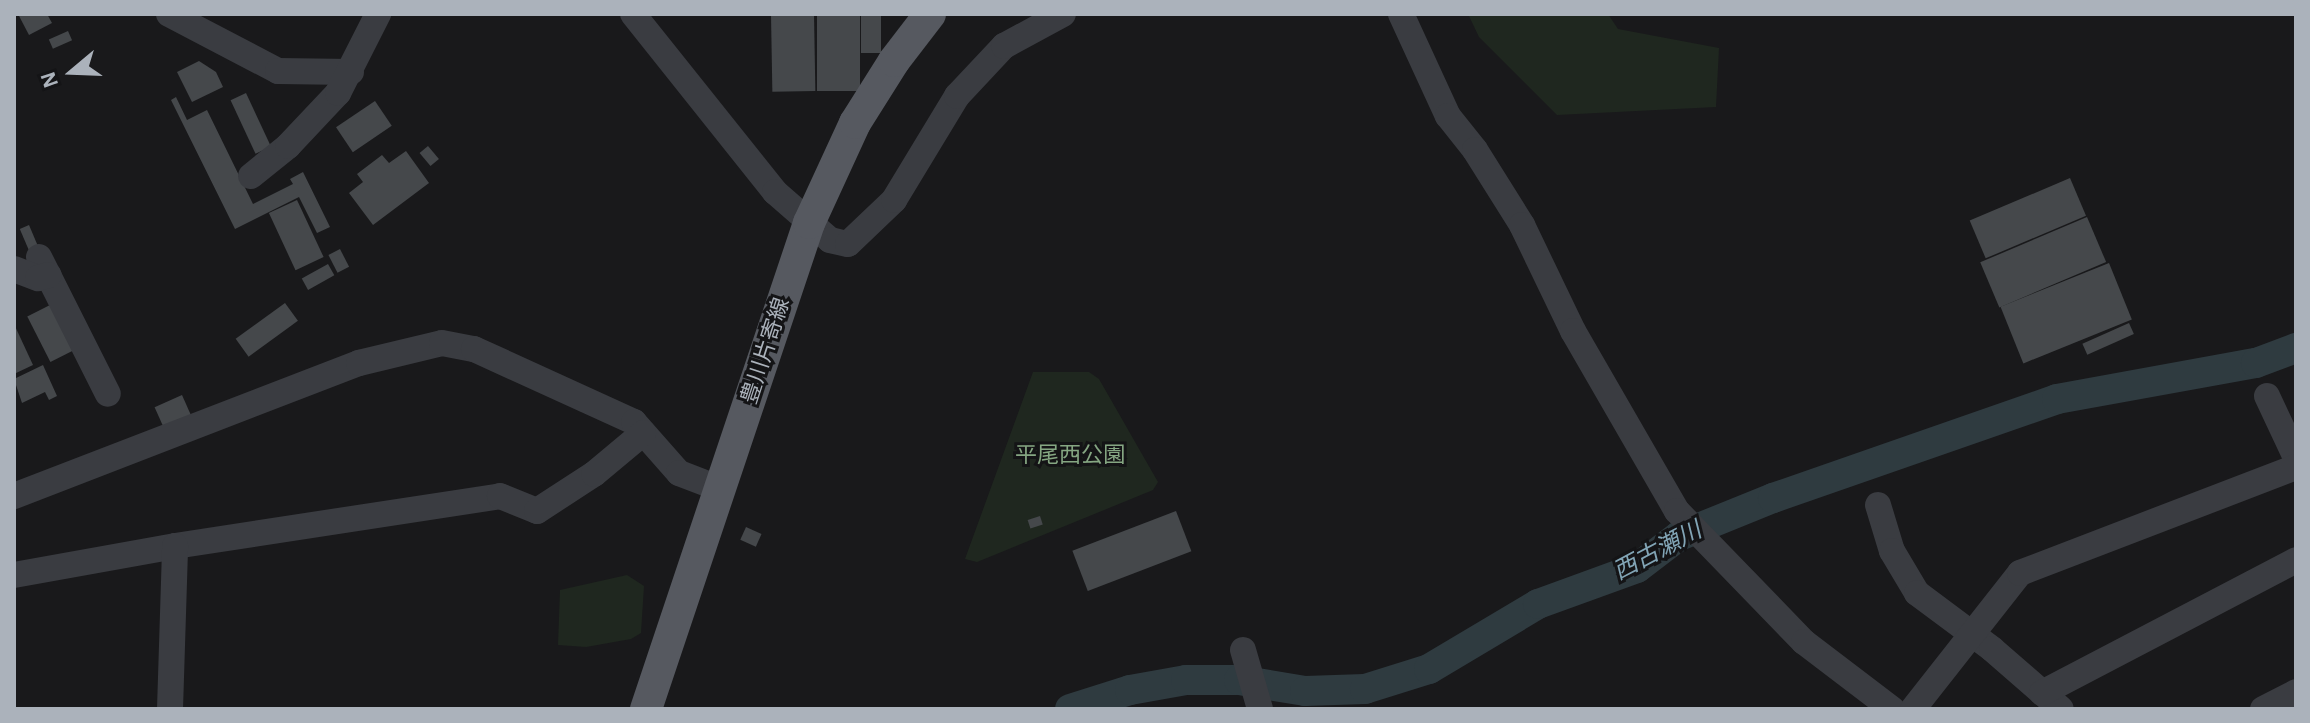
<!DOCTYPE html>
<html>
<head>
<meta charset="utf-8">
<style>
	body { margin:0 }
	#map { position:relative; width:2310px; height:723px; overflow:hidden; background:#19191b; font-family:"Alegreya Sans","Noto Sans JP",sans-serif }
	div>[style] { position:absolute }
	.green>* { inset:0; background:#1f271f }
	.river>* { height:30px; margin:-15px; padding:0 15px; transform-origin:15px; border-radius:15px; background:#2f3b40 }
	.building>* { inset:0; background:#45484b; transform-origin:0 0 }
	.minor>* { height:26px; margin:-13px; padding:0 13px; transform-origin:13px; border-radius:13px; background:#3a3c41 }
	.major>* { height:32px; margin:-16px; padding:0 16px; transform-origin:16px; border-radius:16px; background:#565960 }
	span { translate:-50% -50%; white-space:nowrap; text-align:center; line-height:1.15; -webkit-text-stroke:6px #141416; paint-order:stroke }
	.street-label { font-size:22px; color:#abb2bb }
	.park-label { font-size:22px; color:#85a682 }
	.water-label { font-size:24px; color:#82a5b6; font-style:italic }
	.frame { position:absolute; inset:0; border:16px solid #abb2bb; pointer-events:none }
	.north { position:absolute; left:32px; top:32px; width:80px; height:80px; -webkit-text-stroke:6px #141416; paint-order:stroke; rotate:251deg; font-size:22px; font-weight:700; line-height:32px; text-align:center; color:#abb2bb }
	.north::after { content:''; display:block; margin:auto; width:28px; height:36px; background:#abb2bb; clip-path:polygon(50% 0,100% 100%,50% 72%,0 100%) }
</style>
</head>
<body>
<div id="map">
	<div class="green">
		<div style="clip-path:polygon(1468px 14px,1608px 14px,1618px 29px,1719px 48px,1716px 107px,1557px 115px,1479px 37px)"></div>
		<div style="clip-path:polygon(1033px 372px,1089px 372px,1099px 379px,1158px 482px,1153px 490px,977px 562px,965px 559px)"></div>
		<div style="clip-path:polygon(627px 575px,644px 586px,641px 633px,631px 639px,586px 647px,558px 645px,560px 590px)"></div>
	</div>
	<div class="river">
		<div style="left:1070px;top:709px;width:63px;rotate:-17.6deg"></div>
		<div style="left:1130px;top:690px;width:57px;rotate:-10.1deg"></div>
		<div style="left:1186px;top:680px;width:53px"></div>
		<div style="left:1239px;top:680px;width:67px;rotate:9.5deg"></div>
		<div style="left:1305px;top:691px;width:60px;rotate:-1.9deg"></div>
		<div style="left:1365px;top:689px;width:67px;rotate:-17.4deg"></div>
		<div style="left:1429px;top:669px;width:127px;rotate:-30.8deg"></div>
		<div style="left:1538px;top:604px;width:105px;rotate:-20deg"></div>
		<div style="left:1637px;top:568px;width:53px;rotate:-37.3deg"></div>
		<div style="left:1679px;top:536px;width:101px;rotate:-22deg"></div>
		<div style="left:1773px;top:498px;width:301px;rotate:-19.2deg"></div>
		<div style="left:2057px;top:399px;width:202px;rotate:-10.3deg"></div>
		<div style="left:2256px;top:363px;width:43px;rotate:-20.6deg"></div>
	</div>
	<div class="building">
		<div style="clip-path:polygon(18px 14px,47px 14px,52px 23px,29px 35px)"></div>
		<div style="left:814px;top:14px;width:77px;height:43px;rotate:89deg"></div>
		<div style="left:817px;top:14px;width:43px;height:77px"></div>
		<div style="left:861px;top:14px;width:20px;height:39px"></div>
		<div style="left:68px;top:31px;width:10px;height:21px;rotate:66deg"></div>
		<div style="clip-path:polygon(199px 61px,216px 72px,223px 87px,192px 102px,177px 72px)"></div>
		<div style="left:246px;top:93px;width:59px;height:17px;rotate:65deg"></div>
		<div style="clip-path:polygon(176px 97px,187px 120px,207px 110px,253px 204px,293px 184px,290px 179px,303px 172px,330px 227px,317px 233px,299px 197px,235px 229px,171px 100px)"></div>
		<div style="left:375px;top:101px;width:30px;height:47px;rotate:56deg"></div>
		<div style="left:428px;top:146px;width:17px;height:11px;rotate:50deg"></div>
		<div style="clip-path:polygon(406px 151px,429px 183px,373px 225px,349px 193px,363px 182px,357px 174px,382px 155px,389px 163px)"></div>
		<div style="left:2070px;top:178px;width:41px;height:109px;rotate:67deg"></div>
		<div style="left:297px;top:200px;width:63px;height:31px;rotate:65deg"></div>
		<div style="left:2087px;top:217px;width:49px;height:116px;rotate:67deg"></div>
		<div style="left:29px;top:225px;width:23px;height:10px;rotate:67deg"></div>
		<div style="left:340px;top:249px;width:20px;height:13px;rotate:63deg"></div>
		<div style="left:2109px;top:263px;width:61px;height:117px;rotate:68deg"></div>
		<div style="left:328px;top:264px;width:13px;height:30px;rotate:61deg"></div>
		<div style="left:54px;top:303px;width:51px;height:30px;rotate:63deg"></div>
		<div style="left:285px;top:303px;width:22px;height:61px;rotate:54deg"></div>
		<div style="left:2129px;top:323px;width:12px;height:51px;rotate:66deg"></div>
		<div style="clip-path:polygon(14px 324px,33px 365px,14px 374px)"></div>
		<div style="clip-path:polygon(43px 365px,57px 396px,49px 400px,45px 392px,22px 403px,14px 379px)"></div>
		<div style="left:182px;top:395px;width:27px;height:30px;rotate:66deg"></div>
		<div style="left:1176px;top:511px;width:43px;height:111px;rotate:69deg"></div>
		<div style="left:1040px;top:516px;width:9px;height:13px;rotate:72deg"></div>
		<div style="left:746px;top:527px;width:17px;height:14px;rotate:24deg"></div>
	</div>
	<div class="minor">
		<div style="left:169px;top:14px;width:123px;rotate:27.6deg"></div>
		<div style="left:278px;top:71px;width:73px;rotate:0.8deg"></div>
		<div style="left:633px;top:14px;width:228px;rotate:51.4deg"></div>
		<div style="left:775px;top:192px;width:73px;rotate:41.1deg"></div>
		<div style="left:830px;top:240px;width:18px;rotate:13deg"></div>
		<div style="left:848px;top:244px;width:64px;rotate:-43.7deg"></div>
		<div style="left:894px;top:200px;width:122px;rotate:-58.8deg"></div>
		<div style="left:957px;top:96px;width:69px;rotate:-46.8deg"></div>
		<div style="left:1004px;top:46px;width:67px;rotate:-28.5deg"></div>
		<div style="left:1401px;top:14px;width:112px;rotate:65.3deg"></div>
		<div style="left:1448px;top:116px;width:43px;rotate:51.5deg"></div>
		<div style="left:1475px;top:150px;width:89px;rotate:57.9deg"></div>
		<div style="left:1522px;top:225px;width:118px;rotate:64.3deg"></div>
		<div style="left:1573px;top:331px;width:208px;rotate:60deg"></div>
		<div style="left:1677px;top:511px;width:182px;rotate:45.9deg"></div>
		<div style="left:1804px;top:642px;width:111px;rotate:37.3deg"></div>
		<div style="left:251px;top:176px;width:48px;rotate:-39deg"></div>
		<div style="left:288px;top:146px;width:73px;rotate:-46.7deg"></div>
		<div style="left:338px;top:93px;width:89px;rotate:-63.1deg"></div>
		<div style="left:39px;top:257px;width:153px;rotate:63.3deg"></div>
		<div style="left:14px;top:269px;width:26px;rotate:21deg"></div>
		<div style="left:38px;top:278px;width:11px;rotate:-15deg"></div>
		<div style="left:2267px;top:396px;width:68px;rotate:64.9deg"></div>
		<div style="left:14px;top:496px;width:370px;rotate:-21.1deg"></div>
		<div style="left:359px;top:363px;width:85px;rotate:-13.5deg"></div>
		<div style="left:442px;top:343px;width:33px;rotate:11deg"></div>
		<div style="left:474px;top:349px;width:176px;rotate:24.5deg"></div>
		<div style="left:634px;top:422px;width:68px;rotate:48.6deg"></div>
		<div style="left:679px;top:473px;width:45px;rotate:20.9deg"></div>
		<div style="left:1878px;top:505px;width:48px;rotate:73.1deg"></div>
		<div style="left:1892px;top:551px;width:49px;rotate:59.2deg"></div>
		<div style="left:1917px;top:593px;width:94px;rotate:36.7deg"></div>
		<div style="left:1992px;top:649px;width:91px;rotate:41deg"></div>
		<div style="left:14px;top:575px;width:164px;rotate:-10.2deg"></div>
		<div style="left:175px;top:546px;width:329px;rotate:-8.7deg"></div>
		<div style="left:500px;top:496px;width:40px;rotate:22deg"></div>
		<div style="left:537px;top:511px;width:68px;rotate:-33deg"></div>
		<div style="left:594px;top:474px;width:64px;rotate:-39.9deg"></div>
		<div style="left:1243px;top:650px;width:61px;rotate:73.9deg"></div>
		<div style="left:2042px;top:693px;width:287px;rotate:-27.6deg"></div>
		<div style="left:170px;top:709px;width:163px;rotate:-88.2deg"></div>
		<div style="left:1913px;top:709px;width:173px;rotate:-51.8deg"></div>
		<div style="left:2020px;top:573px;width:296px;rotate:-21deg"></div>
		<div style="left:2263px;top:709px;width:37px;rotate:-27deg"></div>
	</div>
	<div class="major">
		<div style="left:646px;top:709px;width:513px;rotate:-71.46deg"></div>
		<div style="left:809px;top:223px;width:110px;rotate:-65.3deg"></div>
		<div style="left:855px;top:123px;width:73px;rotate:-57.8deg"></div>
		<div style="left:894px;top:61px;width:59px;rotate:-52.5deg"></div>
	</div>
	<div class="street-label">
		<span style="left:766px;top:351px;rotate:-72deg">豊川片寄線</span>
	</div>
	<div class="park-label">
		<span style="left:1070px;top:456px">平尾西公園</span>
	</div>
	<div class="water-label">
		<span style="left:1658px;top:552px;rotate:-28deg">西古瀬川</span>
	</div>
	<div class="frame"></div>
	<div class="north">N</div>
</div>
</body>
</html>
